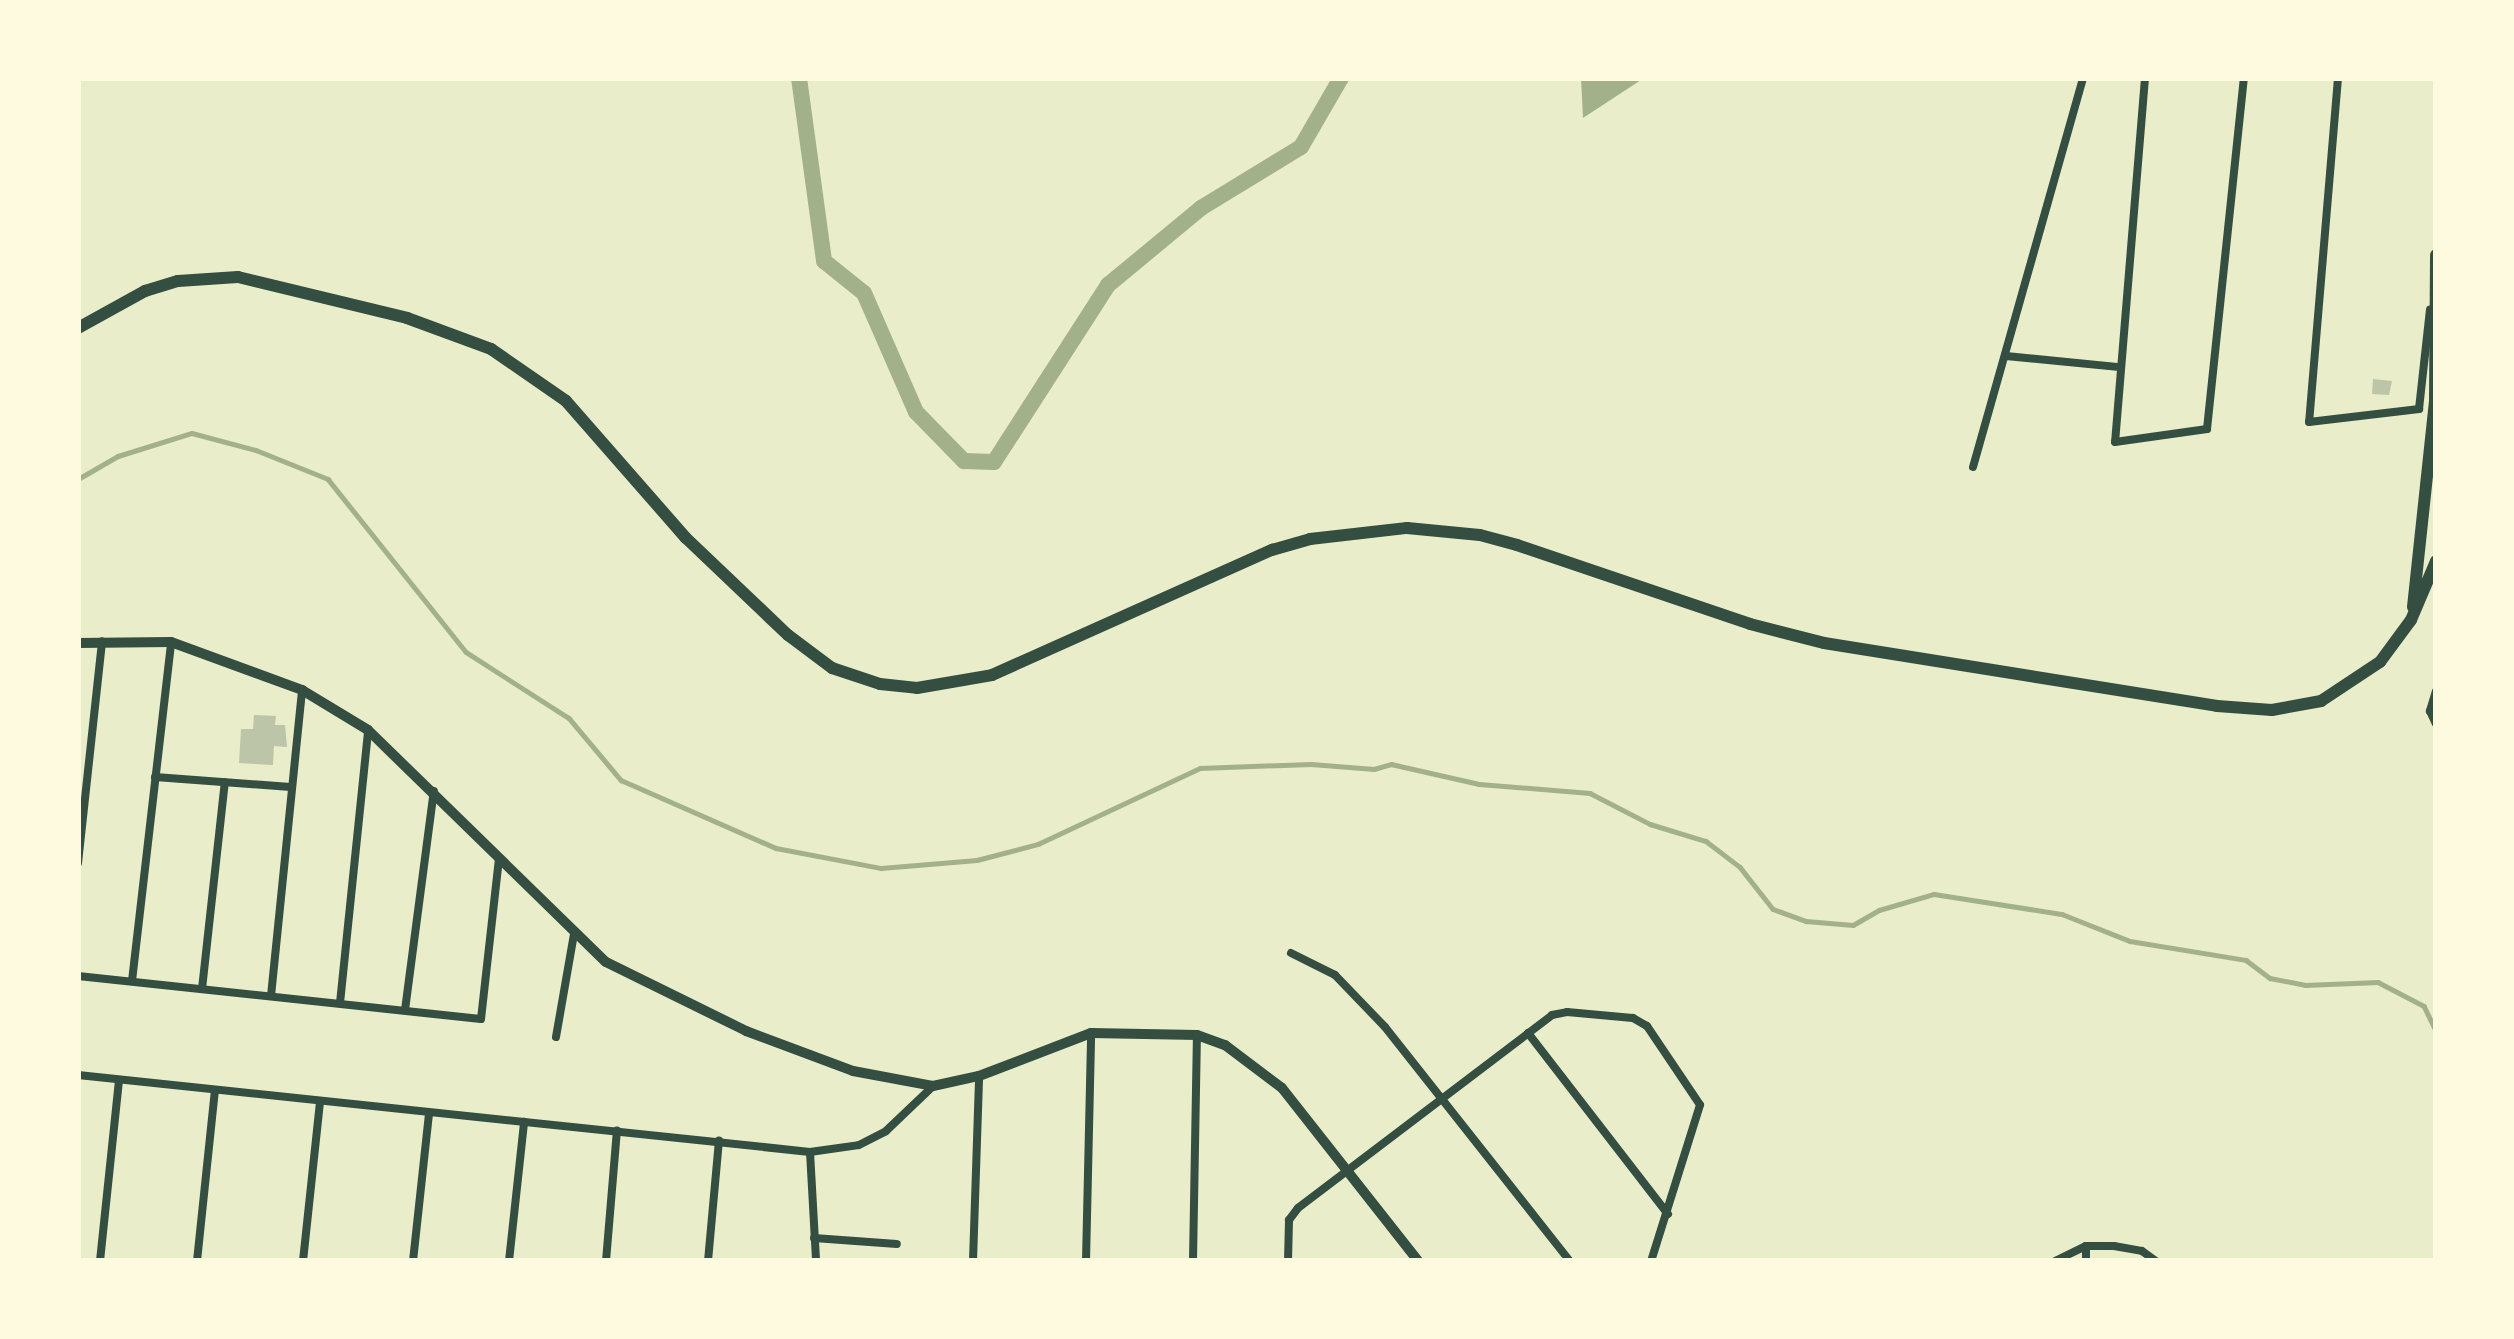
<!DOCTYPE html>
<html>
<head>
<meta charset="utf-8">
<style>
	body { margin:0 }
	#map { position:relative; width:2514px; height:1339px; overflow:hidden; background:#e9edc9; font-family:"Space Grotesk",sans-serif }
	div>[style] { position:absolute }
	.water>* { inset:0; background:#a3b18a }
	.stream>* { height:4.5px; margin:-2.25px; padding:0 2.25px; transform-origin:2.25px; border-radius:2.25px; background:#a3b18a }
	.canal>* { height:16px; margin:-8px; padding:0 8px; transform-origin:8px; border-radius:8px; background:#a3b18a }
	.building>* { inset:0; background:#bcc5a7 }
	.minor>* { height:8px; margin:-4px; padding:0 4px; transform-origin:4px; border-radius:4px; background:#344e41 }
	.tertiary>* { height:10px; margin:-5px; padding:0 5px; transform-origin:5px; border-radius:5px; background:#344e41 }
	.secondary>* { height:12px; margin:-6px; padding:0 6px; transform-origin:6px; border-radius:6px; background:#344e41 }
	span { translate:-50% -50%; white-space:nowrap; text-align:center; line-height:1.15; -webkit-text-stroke:10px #fefae0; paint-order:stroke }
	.frame { position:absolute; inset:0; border:81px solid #fefae0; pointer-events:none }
</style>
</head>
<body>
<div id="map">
	<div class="water">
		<div style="clip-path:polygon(1581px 78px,1644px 78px,1583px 118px)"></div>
	</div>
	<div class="stream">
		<div style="left:78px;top:479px;width:46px;rotate:-29.9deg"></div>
		<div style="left:118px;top:456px;width:77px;rotate:-17.3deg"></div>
		<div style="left:192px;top:433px;width:66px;rotate:14.9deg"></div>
		<div style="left:256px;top:450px;width:78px;rotate:21.9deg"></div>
		<div style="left:328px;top:479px;width:221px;rotate:51.4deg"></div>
		<div style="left:466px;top:652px;width:122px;rotate:32.7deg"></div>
		<div style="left:569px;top:718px;width:81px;rotate:50deg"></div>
		<div style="left:621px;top:780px;width:169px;rotate:23.7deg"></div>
		<div style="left:776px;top:848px;width:107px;rotate:10.8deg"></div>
		<div style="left:881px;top:868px;width:96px;rotate:-4.8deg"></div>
		<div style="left:977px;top:860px;width:63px;rotate:-14.7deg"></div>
		<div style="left:1038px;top:844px;width:179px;rotate:-25.1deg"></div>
		<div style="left:1200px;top:768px;width:111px;rotate:-2.1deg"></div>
		<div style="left:1311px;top:764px;width:63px;rotate:4.5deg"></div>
		<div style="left:1374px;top:769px;width:18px;rotate:-16deg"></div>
		<div style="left:1391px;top:764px;width:90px;rotate:12.8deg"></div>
		<div style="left:1479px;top:784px;width:111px;rotate:4.6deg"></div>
		<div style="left:1590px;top:793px;width:68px;rotate:27.3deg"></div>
		<div style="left:1650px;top:824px;width:59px;rotate:16.9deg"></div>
		<div style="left:1706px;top:841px;width:43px;rotate:37.4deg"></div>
		<div style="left:1740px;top:867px;width:53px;rotate:51.8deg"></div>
		<div style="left:1773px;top:909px;width:35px;rotate:20deg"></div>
		<div style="left:1806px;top:921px;width:47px;rotate:4.9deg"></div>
		<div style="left:1853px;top:925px;width:30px;rotate:-30deg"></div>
		<div style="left:1879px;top:910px;width:57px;rotate:-16.2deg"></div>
		<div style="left:1934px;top:894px;width:130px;rotate:8.9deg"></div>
		<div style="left:2062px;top:914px;width:73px;rotate:21.7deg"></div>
		<div style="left:2130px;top:941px;width:118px;rotate:9.3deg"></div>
		<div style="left:2246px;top:960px;width:30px;rotate:37deg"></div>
		<div style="left:2270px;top:978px;width:36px;rotate:11deg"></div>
		<div style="left:2305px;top:985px;width:73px;rotate:-2.4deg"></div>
		<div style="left:2378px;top:982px;width:52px;rotate:27.6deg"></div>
		<div style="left:2424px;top:1006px;width:28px;rotate:64deg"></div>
	</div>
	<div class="canal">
		<div style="left:799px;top:78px;width:185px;rotate:82.2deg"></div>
		<div style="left:824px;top:261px;width:51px;rotate:38.7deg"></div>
		<div style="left:864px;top:293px;width:130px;rotate:66.4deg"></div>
		<div style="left:916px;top:412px;width:69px;rotate:45.6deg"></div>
		<div style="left:964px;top:461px;width:30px;rotate:2deg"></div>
		<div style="left:994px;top:462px;width:211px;rotate:-57.2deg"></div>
		<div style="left:1108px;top:285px;width:121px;rotate:-39.6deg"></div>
		<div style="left:1201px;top:208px;width:117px;rotate:-31.4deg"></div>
		<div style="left:1301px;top:147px;width:80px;rotate:-59.9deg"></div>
	</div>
	<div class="building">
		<div style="clip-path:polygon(2373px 379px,2392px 381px,2389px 395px,2372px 394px)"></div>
		<div style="clip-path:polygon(254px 715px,276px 716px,275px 725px,285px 725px,287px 747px,274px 746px,273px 765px,239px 763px,241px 729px,253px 729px)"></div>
	</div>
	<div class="minor">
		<div style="left:2145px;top:78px;width:365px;rotate:94.7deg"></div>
		<div style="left:2115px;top:442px;width:93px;rotate:-8deg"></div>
		<div style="left:2207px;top:429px;width:353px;rotate:-84deg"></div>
		<div style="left:2338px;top:78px;width:345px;rotate:94.8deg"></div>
		<div style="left:2309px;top:422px;width:111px;rotate:-6.7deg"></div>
		<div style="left:2419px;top:409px;width:100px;rotate:-83.7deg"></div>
		<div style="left:2006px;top:356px;width:114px;rotate:5.6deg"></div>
		<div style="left:1973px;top:467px;width:404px;rotate:-74.2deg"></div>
		<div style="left:2436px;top:691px;width:21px;rotate:107deg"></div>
		<div style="left:2430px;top:711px;width:14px;rotate:65deg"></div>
		<div style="left:155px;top:777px;width:136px;rotate:4.2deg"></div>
		<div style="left:78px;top:863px;width:223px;rotate:-83.8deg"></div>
		<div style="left:1291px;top:953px;width:49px;rotate:26.6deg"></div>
		<div style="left:1335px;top:975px;width:72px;rotate:46.1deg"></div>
		<div style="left:1385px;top:1027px;width:298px;rotate:51.7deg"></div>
		<div style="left:78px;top:976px;width:405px;rotate:6.1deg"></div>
		<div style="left:481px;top:1019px;width:162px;rotate:-83.6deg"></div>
		<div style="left:132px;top:981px;width:341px;rotate:-83.4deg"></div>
		<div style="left:202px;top:989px;width:208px;rotate:-83.7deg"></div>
		<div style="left:271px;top:996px;width:308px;rotate:-84.2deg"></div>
		<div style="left:340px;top:1003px;width:273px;rotate:-84.1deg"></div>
		<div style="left:405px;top:1010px;width:221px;rotate:-82.5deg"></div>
		<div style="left:1528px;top:1033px;width:229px;rotate:52.3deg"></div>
		<div style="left:556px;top:1037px;width:105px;rotate:-80.1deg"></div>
		<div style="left:78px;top:1075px;width:736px;rotate:6deg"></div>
		<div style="left:810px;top:1152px;width:49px;rotate:-8.1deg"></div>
		<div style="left:859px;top:1145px;width:30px;rotate:-27deg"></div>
		<div style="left:886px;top:1131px;width:64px;rotate:-43.7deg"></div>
		<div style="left:810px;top:1152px;width:109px;rotate:86.8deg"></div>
		<div style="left:814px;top:1238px;width:83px;rotate:4.1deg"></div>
		<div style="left:2086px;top:1246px;width:15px;rotate:90deg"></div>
		<div style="left:100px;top:1261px;width:182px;rotate:-84deg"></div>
		<div style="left:197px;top:1261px;width:172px;rotate:-84deg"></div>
		<div style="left:303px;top:1261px;width:160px;rotate:-83.9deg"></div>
		<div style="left:413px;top:1261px;width:149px;rotate:-83.8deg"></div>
		<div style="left:509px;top:1261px;width:140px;rotate:-83.8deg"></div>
		<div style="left:606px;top:1261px;width:131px;rotate:-85.2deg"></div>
		<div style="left:708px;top:1261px;width:121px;rotate:-84.8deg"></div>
		<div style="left:973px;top:1261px;width:185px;rotate:-88.1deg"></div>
		<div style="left:1086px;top:1261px;width:227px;rotate:-88.7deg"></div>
		<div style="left:1193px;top:1261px;width:226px;rotate:-89deg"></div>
		<div style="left:1288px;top:1261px;width:41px;rotate:-88.6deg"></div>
		<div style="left:1289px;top:1220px;width:15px;rotate:-53deg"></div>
		<div style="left:1298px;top:1208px;width:319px;rotate:-37.2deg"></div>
		<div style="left:1552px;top:1015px;width:15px;rotate:-11deg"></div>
		<div style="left:1567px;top:1012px;width:66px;rotate:5.2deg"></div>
		<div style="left:1633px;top:1018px;width:16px;rotate:30deg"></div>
		<div style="left:1647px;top:1026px;width:95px;rotate:56.1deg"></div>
		<div style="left:1700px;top:1105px;width:164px;rotate:107.4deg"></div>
		<div style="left:2055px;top:1261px;width:34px;rotate:-26deg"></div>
		<div style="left:2086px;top:1246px;width:28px"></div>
		<div style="left:2114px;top:1246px;width:28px;rotate:10deg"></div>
		<div style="left:2142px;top:1251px;width:17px;rotate:36deg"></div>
	</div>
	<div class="tertiary">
		<div style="left:78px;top:643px;width:93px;rotate:-0.6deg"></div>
		<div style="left:171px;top:642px;width:140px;rotate:20.1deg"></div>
		<div style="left:302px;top:690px;width:77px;rotate:31.2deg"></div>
		<div style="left:368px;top:730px;width:332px;rotate:44.3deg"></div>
		<div style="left:606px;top:962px;width:156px;rotate:26.2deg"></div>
		<div style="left:746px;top:1031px;width:114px;rotate:20.5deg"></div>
		<div style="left:853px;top:1071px;width:81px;rotate:10.6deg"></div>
		<div style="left:933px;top:1086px;width:47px;rotate:-12.3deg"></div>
		<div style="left:979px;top:1076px;width:120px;rotate:-21deg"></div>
		<div style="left:1091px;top:1033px;width:106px;rotate:1.1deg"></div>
		<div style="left:1197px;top:1035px;width:30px;rotate:20deg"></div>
		<div style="left:1225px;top:1045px;width:71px;rotate:37deg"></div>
		<div style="left:1282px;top:1088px;width:220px;rotate:51.8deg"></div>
	</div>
	<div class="secondary">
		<div style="left:78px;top:328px;width:77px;rotate:-28.9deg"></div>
		<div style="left:145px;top:291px;width:34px;rotate:-17deg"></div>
		<div style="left:178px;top:281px;width:60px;rotate:-3.8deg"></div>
		<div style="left:238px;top:277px;width:174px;rotate:13.6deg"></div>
		<div style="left:407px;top:318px;width:90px;rotate:20.3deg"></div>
		<div style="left:491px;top:349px;width:91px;rotate:34.7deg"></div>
		<div style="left:566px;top:401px;width:182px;rotate:48.8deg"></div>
		<div style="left:686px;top:538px;width:141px;rotate:43.6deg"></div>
		<div style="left:788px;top:635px;width:55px;rotate:36.9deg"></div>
		<div style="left:832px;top:668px;width:51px;rotate:18.4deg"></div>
		<div style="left:880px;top:684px;width:37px;rotate:6deg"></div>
		<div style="left:917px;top:688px;width:76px;rotate:-9.8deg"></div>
		<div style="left:992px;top:675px;width:307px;rotate:-24.1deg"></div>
		<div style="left:1272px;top:550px;width:40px;rotate:-16deg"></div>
		<div style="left:1310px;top:539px;width:98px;rotate:-6.5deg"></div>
		<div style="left:1407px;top:528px;width:73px;rotate:5.5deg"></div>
		<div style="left:1480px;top:535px;width:38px;rotate:15deg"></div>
		<div style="left:1517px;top:545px;width:246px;rotate:18.7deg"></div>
		<div style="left:1750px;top:624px;width:76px;rotate:14.4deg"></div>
		<div style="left:1824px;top:643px;width:398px;rotate:9.1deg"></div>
		<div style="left:2217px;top:706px;width:55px;rotate:4.2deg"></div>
		<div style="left:2272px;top:710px;width:50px;rotate:-10.4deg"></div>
		<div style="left:2321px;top:701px;width:71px;rotate:-33.5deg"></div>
		<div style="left:2380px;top:662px;width:52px;rotate:-53.6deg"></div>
		<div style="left:2411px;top:620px;width:64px;rotate:-67deg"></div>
		<div style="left:2413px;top:607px;width:206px;rotate:-83.9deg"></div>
		<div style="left:2435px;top:402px;width:147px;rotate:-89.6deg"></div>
	</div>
	<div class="frame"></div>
</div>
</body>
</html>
